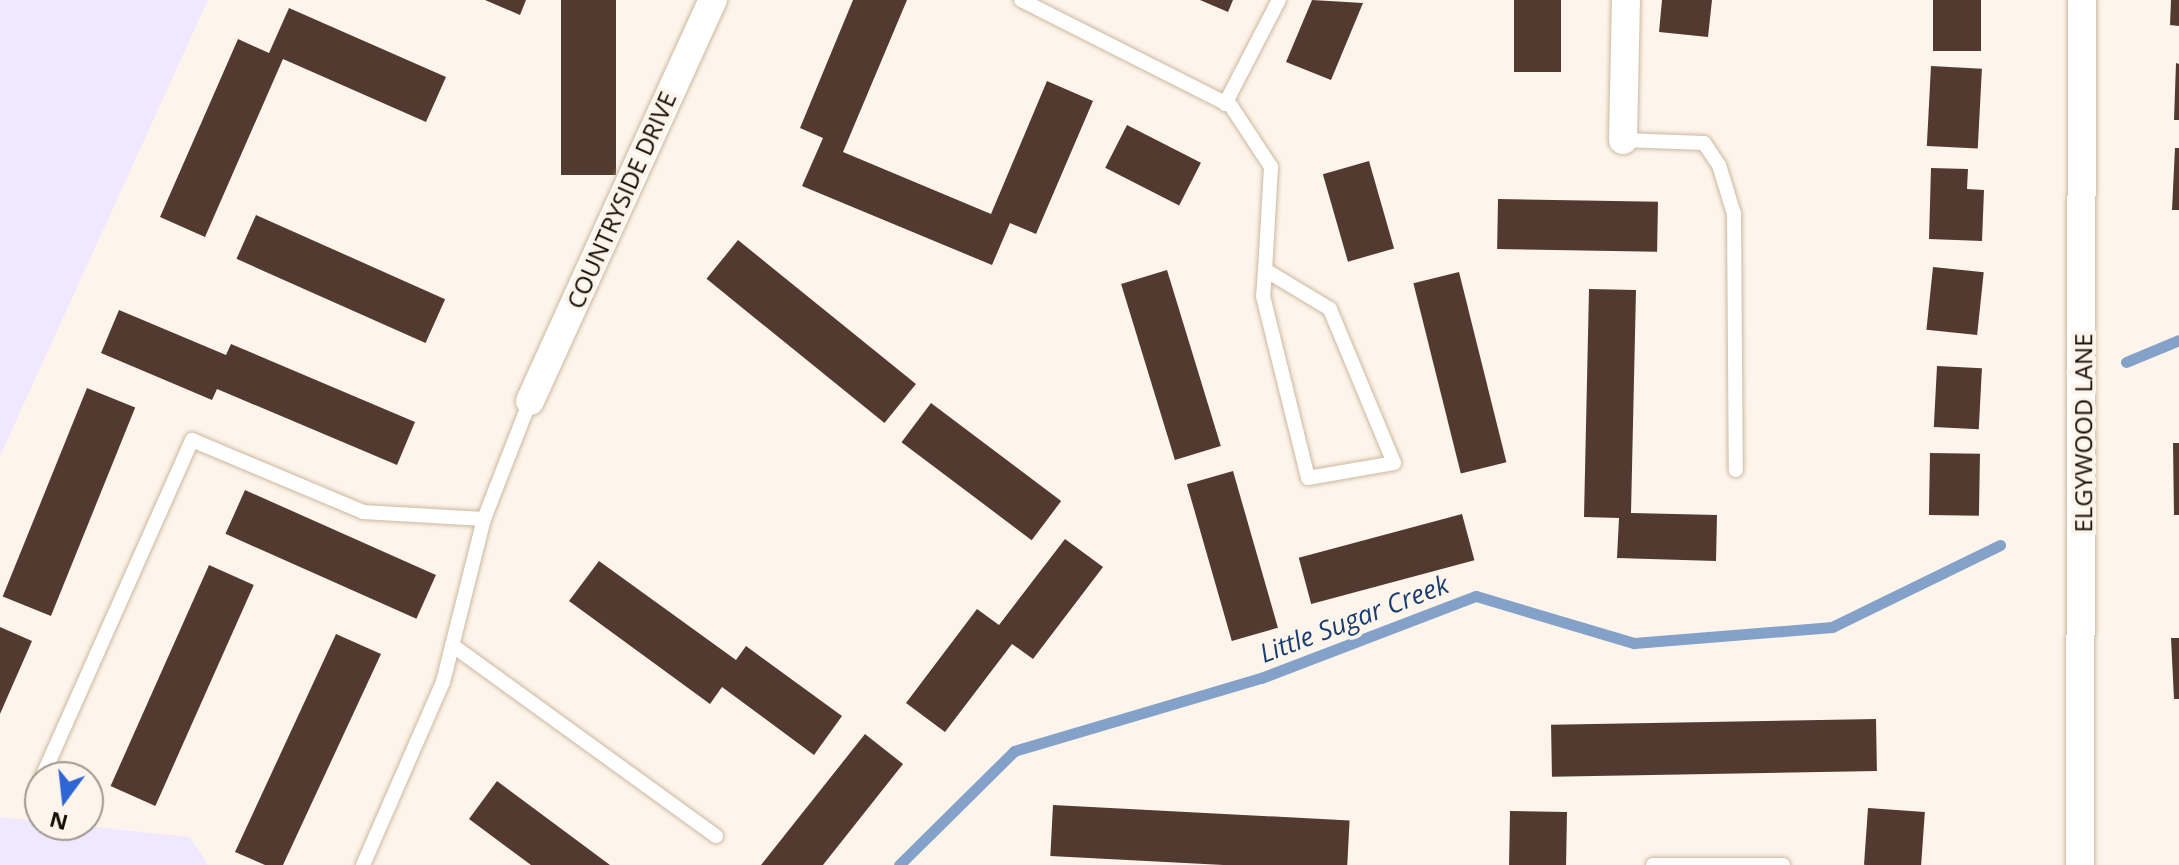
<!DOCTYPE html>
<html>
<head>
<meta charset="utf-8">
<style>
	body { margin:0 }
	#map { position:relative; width:2179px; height:865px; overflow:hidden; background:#fdf5eb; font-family:"Open Sans",sans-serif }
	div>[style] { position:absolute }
	.commercial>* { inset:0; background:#efe8fe }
	.stream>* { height:11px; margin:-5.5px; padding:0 5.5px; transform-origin:5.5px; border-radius:5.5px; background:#83a1c9 }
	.building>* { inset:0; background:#533a31; transform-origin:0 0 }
	.roads { filter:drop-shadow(0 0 2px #cbb8a0) drop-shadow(0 0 2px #cbb8a0) }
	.service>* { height:14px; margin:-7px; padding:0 7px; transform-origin:7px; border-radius:7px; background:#fff }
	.minor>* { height:28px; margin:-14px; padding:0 14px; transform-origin:14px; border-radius:14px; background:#fff }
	span { translate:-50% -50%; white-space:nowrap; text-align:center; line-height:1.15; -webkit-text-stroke:8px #fdf5eb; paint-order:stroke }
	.street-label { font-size:24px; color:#130d05 }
	.water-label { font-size:26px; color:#183e71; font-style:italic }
	.north { position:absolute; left:24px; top:761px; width:80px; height:80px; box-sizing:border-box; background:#fdf5eb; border:2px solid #9f988f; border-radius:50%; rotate:195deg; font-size:22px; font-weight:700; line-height:32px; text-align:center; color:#130d05 }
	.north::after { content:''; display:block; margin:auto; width:28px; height:36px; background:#2f66d5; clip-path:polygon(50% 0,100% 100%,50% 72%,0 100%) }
</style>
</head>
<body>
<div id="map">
	<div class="commercial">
		<div style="clip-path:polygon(0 0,208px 0,0 456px)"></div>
		<div style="clip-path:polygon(0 817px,190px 837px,208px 865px,0 865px)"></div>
	</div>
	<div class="stream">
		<div style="left:2126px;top:362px;width:57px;rotate:-22.5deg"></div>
		<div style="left:899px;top:865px;width:162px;rotate:-44.7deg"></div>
		<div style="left:1014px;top:751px;width:258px;rotate:-16.5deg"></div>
		<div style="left:1261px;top:678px;width:230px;rotate:-20.9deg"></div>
		<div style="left:1476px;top:596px;width:165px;rotate:16.6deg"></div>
		<div style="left:1634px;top:643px;width:199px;rotate:-4.6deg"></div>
		<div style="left:1832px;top:627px;width:187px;rotate:-26deg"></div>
	</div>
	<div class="building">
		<div style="clip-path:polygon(485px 0,526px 0,520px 15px)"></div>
		<div style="left:561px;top:0;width:55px;height:175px"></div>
		<div style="clip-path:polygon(853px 0,907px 0,843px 152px,991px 214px,1047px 81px,1093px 101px,1036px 234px,1010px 223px,992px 265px,802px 186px,823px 138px,800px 128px)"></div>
		<div style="clip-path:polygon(1200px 0,1233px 0,1228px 12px)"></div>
		<div style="clip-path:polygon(1312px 0,1363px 3px,1331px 80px,1286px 62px)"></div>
		<div style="left:1514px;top:0;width:47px;height:72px"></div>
		<div style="clip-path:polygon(1662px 0,1712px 0,1708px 37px,1659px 32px)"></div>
		<div style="left:1933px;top:0;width:48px;height:51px"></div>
		<div style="clip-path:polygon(2171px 0,2179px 0,2179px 26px,2170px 25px)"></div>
		<div style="clip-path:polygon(289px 8px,446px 77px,426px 122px,283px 59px,205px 237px,160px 217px,238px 39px,269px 53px)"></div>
		<div style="clip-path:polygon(2176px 63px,2179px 64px,2179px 120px,2174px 120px)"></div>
		<div style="left:1931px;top:66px;width:51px;height:80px;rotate:3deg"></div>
		<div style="left:1127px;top:125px;width:83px;height:48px;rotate:27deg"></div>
		<div style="clip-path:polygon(2175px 148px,2179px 148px,2179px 210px,2172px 210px)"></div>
		<div style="left:1369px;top:161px;width:91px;height:48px;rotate:74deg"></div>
		<div style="clip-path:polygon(1931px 168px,1968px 169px,1967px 189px,1984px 190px,1982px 241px,1929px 239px)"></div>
		<div style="left:1498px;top:199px;width:160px;height:50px;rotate:1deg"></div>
		<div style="left:256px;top:215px;width:207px;height:48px;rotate:24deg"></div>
		<div style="left:738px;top:240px;width:229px;height:50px;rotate:39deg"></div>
		<div style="left:1933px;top:267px;width:51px;height:63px;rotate:6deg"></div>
		<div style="left:1167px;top:270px;width:184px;height:48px;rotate:73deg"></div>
		<div style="left:1459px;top:272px;width:196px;height:47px;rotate:76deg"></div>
		<div style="clip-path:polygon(1589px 289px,1636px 290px,1631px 513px,1717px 515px,1716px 561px,1617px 558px,1619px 518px,1584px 517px)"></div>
		<div style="clip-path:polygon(119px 310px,226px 355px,231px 344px,415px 422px,397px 465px,217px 389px,212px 400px,101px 353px)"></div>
		<div style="left:1937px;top:366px;width:45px;height:61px;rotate:3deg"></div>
		<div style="left:87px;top:388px;width:52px;height:225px;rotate:22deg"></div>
		<div style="left:931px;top:403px;width:163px;height:49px;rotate:37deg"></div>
		<div style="clip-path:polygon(2173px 443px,2179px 443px,2179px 515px,2174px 515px)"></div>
		<div style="left:1930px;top:453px;width:50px;height:62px;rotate:1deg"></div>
		<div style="left:1233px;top:471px;width:163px;height:48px;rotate:74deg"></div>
		<div style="left:245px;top:490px;width:209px;height:48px;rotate:24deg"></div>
		<div style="left:1462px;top:514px;width:48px;height:169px;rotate:75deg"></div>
		<div style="clip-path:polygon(1065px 539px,1103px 567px,1033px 659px,1012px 644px,945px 732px,906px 703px,977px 609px,999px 625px)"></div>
		<div style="clip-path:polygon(599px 561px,736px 660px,746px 646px,842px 716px,814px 755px,722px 687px,710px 704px,569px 601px)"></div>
		<div style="left:209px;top:565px;width:49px;height:242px;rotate:24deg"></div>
		<div style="clip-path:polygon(0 627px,32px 641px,0 714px)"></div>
		<div style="clip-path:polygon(336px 634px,381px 654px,283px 865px,265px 865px,235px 852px)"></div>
		<div style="clip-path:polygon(2171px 638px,2179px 638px,2179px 699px,2174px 699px)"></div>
		<div style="left:1876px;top:719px;width:52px;height:325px;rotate:89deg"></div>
		<div style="clip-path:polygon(865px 734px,903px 764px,823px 865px,761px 865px)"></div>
		<div style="clip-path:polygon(497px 781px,610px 865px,531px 865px,469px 819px)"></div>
		<div style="left:1053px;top:805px;width:297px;height:51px;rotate:3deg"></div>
		<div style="left:1868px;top:808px;width:57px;height:57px;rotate:4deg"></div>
		<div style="left:1510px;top:811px;width:57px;height:54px;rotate:1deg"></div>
	</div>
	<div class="roads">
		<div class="service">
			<div style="left:1021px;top:0;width:235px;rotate:26.8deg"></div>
			<div style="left:1231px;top:106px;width:73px;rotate:56.7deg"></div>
			<div style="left:1271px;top:167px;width:103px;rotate:93.3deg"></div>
			<div style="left:1265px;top:270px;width:26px;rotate:94deg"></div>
			<div style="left:1263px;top:296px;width:187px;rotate:76.1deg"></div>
			<div style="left:1308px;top:478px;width:87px;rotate:-9.9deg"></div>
			<div style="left:1394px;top:463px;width:167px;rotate:-112.6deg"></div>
			<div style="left:1330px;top:309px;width:76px;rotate:-149deg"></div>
			<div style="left:1225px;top:104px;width:117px;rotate:-62.6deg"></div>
			<div style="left:1623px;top:140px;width:81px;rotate:2.1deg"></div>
			<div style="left:1704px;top:143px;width:27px;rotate:56deg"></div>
			<div style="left:1719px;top:165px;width:51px;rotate:73deg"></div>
			<div style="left:1734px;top:214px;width:256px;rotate:89.6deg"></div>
			<div style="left:452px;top:645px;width:326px;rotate:35.9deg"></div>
			<div style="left:42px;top:777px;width:369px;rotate:-66deg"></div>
			<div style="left:192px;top:440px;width:186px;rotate:22.8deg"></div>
			<div style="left:363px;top:512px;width:121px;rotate:3.3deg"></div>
			<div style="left:484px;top:519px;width:127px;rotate:-68.7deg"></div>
			<div style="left:363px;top:865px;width:200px;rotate:-66.4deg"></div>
			<div style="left:443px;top:682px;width:168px;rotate:-75.9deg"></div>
			<div style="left:1653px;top:865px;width:130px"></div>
		</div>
		<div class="minor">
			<div style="left:1623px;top:140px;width:140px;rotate:-88.8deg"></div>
			<div style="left:530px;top:401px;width:441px;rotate:-65.5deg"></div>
			<div style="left:2080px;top:865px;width:865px;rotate:-89.87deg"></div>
		</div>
	</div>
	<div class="street-label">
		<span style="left:621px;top:200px;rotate:-66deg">COUNTRYSIDE DRIVE</span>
		<span style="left:2083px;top:433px;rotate:-90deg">ELGYWOOD LANE</span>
	</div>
	<div class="water-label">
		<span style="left:1354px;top:619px;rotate:-21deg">Little Sugar Creek</span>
	</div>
	<div class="north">N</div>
</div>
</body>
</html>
